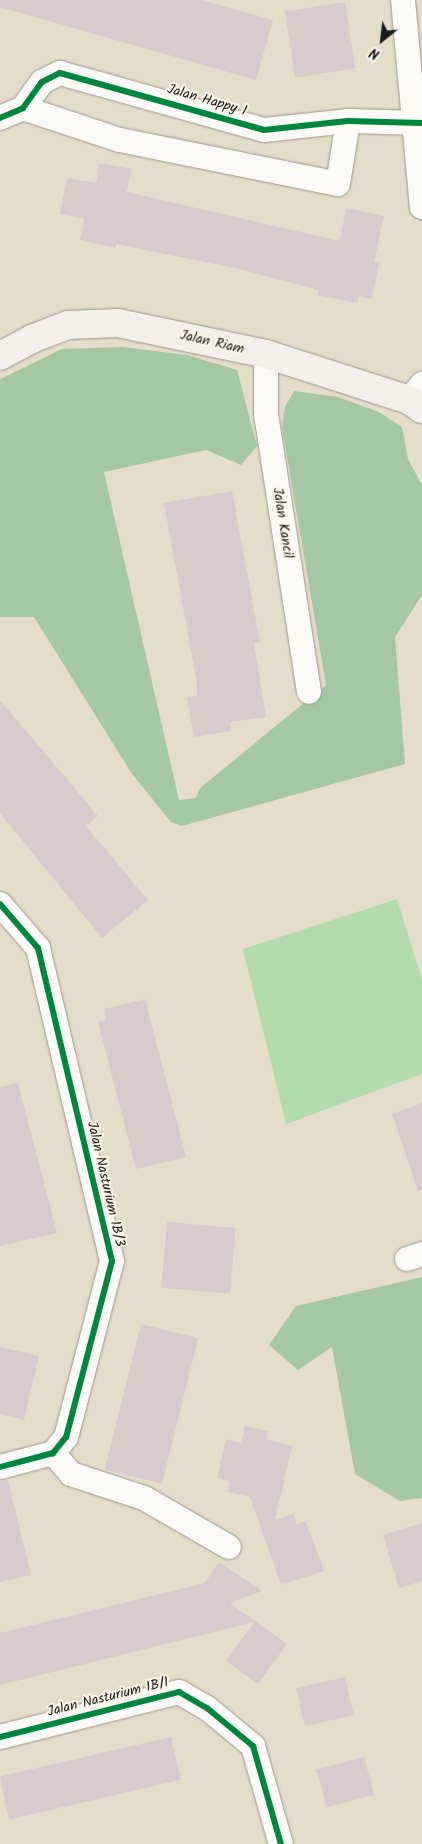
<!DOCTYPE html>
<html>
<head>
<meta charset="utf-8">
<style>
	body { margin:0 }
	#map { position:relative; width:422px; height:1844px; overflow:hidden; background:#e6dcca; font-family:Kalam,sans-serif }
	div>[style] { position:absolute }
	.green>* { inset:0; background:#b2dbb0 }
	.forest>* { inset:0; background:#a4c9a2 }
	.building>* { inset:0; background:#d9c9cc; transform-origin:0 0 }
	.roads { filter:drop-shadow(0 0 1px #9d978d) drop-shadow(0 0 1px #9d978d) }
	.street>* { height:24px; margin:-12px; padding:0 12px; transform-origin:12px; border-radius:12px; background:#fbfaf7 }
	.secondary>* { height:28px; margin:-14px; padding:0 14px; transform-origin:14px; border-radius:14px; background:#f4f0e9 }
	.cycleway>* { height:6px; margin:-3px; padding:0 3px; transform-origin:3px; border-radius:3px; background:#00873e }
	span { translate:-50% -50%; white-space:nowrap; text-align:center; line-height:1.15; -webkit-text-stroke:4px #fcf5e5; paint-order:stroke }
	.street-label { font-size:14px; color:#1c1c1c }
	.north { position:absolute; left:357px; top:15px; width:50px; height:50px; -webkit-text-stroke:4px #fcf5e5; paint-order:stroke; rotate:209deg; font-size:14px; font-weight:700; line-height:20px; text-align:center; color:#1c1c1c }
	.north::after { content:''; display:block; margin:auto; width:18px; height:22px; background:#1c1c1c; clip-path:polygon(50% 0,100% 100%,50% 72%,0 100%) }
</style>
</head>
<body>
<div id="map">
	<div class="green">
		<div style="clip-path:polygon(397px 899px,422px 979px,422px 1074px,286px 1124px,243px 949px)"></div>
	</div>
	<div class="forest">
		<div style="clip-path:polygon(123px 347px,187px 355px,237px 370px,257px 446px,241px 465px,206px 450px,104px 472px,179px 800px,196px 798px,200px 788px,326px 685px,282px 427px,285px 407px,294px 391px,338px 397px,379px 412px,402px 427px,408px 459px,422px 485px,422px 595px,395px 637px,405px 764px,182px 826px,171px 822px,132px 774px,34px 617px,0 617px,0 379px,62px 349px)"></div>
		<div style="clip-path:polygon(422px 1277px,422px 1498px,400px 1501px,355px 1474px,332px 1347px,298px 1370px,269px 1345px,296px 1306px)"></div>
	</div>
	<div class="building">
		<div style="clip-path:polygon(0 0,202px 0,273px 20px,256px 80px,0 7px)"></div>
		<div style="left:345px;top:2px;width:67px;height:61px;rotate:81deg"></div>
		<div style="clip-path:polygon(99px 163px,131px 169px,127px 192px,340px 241px,346px 208px,384px 216px,374px 262px,379px 263px,372px 299px,359px 296px,357px 303px,318px 295px,319px 290px,235px 268px,116px 244px,116px 248px,80px 240px,84px 219px,60px 214px,67px 178px,96px 183px)"></div>
		<div style="clip-path:polygon(232px 491px,260px 642px,254px 643px,266px 717px,230px 722px,231px 731px,194px 737px,187px 697px,197px 696px,197px 684px,164px 503px)"></div>
		<div style="clip-path:polygon(0 700px,98px 816px,86px 826px,148px 900px,102px 938px,0 813px)"></div>
		<div style="clip-path:polygon(145px 999px,186px 1157px,136px 1169px,98px 1022px,106px 1020px,104px 1009px)"></div>
		<div style="clip-path:polygon(18px 1083px,57px 1233px,0 1246px,0 1087px)"></div>
		<div style="clip-path:polygon(422px 1103px,422px 1190px,418px 1191px,392px 1114px)"></div>
		<div style="left:167px;top:1222px;width:69px;height:66px;rotate:5deg"></div>
		<div style="left:141px;top:1324px;width:59px;height:150px;rotate:14deg"></div>
		<div style="clip-path:polygon(0 1347px,39px 1356px,24px 1420px,0 1414px)"></div>
		<div style="clip-path:polygon(245px 1426px,268px 1431px,266px 1439px,292px 1446px,275px 1520px,293px 1514px,297px 1524px,306px 1521px,324px 1571px,281px 1585px,250px 1497px,228px 1492px,230px 1481px,217px 1478px,226px 1439px,241px 1443px)"></div>
		<div style="clip-path:polygon(8px 1480px,31px 1575px,0 1582px,0 1481px)"></div>
		<div style="clip-path:polygon(422px 1523px,422px 1581px,399px 1588px,383px 1535px)"></div>
		<div style="clip-path:polygon(219px 1562px,262px 1591px,230px 1603px,287px 1644px,258px 1684px,226px 1661px,254px 1622px,0 1685px,0 1633px,205px 1583px)"></div>
		<div style="left:345px;top:1677px;width:39px;height:50px;rotate:77deg"></div>
		<div style="left:171px;top:1737px;width:44px;height:176px;rotate:77deg"></div>
		<div style="left:364px;top:1757px;width:39px;height:49px;rotate:75deg"></div>
	</div>
	<div class="roads">
		<div class="street">
			<div style="left:403px;top:0;width:208px;rotate:84.8deg"></div>
			<div style="left:23px;top:108px;width:102px;rotate:18.3deg"></div>
			<div style="left:120px;top:140px;width:222px;rotate:11.4deg"></div>
			<div style="left:338px;top:184px;width:64px;rotate:-81deg"></div>
			<div style="left:0;top:118px;width:25px;rotate:-23deg"></div>
			<div style="left:23px;top:108px;width:32px;rotate:-54deg"></div>
			<div style="left:42px;top:82px;width:20px;rotate:-27deg"></div>
			<div style="left:60px;top:73px;width:212px;rotate:15.6deg"></div>
			<div style="left:264px;top:130px;width:84px;rotate:-6.1deg"></div>
			<div style="left:348px;top:121px;width:74px;rotate:1.5deg"></div>
			<div style="left:266px;top:354px;width:60px;rotate:90deg"></div>
			<div style="left:266px;top:414px;width:281px;rotate:81.2deg"></div>
			<div style="left:409px;top:400px;width:21px;rotate:-51deg"></div>
			<div style="left:0;top:904px;width:58px;rotate:49.2deg"></div>
			<div style="left:38px;top:948px;width:322px;rotate:76.7deg"></div>
			<div style="left:112px;top:1261px;width:182px;rotate:104.6deg"></div>
			<div style="left:66px;top:1437px;width:21px;rotate:129deg"></div>
			<div style="left:53px;top:1453px;width:55px;rotate:165.2deg"></div>
			<div style="left:407px;top:1259px;width:16px;rotate:-18deg"></div>
			<div style="left:53px;top:1453px;width:28px;rotate:49deg"></div>
			<div style="left:71px;top:1474px;width:77px;rotate:18.2deg"></div>
			<div style="left:144px;top:1498px;width:98px;rotate:30deg"></div>
			<div style="left:0;top:1737px;width:185px;rotate:-14.1deg"></div>
			<div style="left:179px;top:1692px;width:32px;rotate:30deg"></div>
			<div style="left:207px;top:1708px;width:60px;rotate:39.6deg"></div>
			<div style="left:253px;top:1746px;width:102px;rotate:74.1deg"></div>
		</div>
		<div class="secondary">
			<div style="left:0;top:356px;width:38px;rotate:-28deg"></div>
			<div style="left:34px;top:338px;width:36px;rotate:-21deg"></div>
			<div style="left:68px;top:325px;width:50px;rotate:-2.3deg"></div>
			<div style="left:118px;top:323px;width:151px;rotate:11.8deg"></div>
			<div style="left:266px;top:354px;width:150px;rotate:17.8deg"></div>
			<div style="left:409px;top:400px;width:16px;rotate:35deg"></div>
		</div>
	</div>
	<div class="cycleway">
		<div style="left:0;top:118px;width:25px;rotate:-23deg"></div>
		<div style="left:23px;top:108px;width:32px;rotate:-54deg"></div>
		<div style="left:42px;top:82px;width:20px;rotate:-27deg"></div>
		<div style="left:60px;top:73px;width:212px;rotate:15.6deg"></div>
		<div style="left:264px;top:130px;width:84px;rotate:-6.1deg"></div>
		<div style="left:348px;top:121px;width:74px;rotate:1.5deg"></div>
		<div style="left:0;top:904px;width:58px;rotate:49.2deg"></div>
		<div style="left:38px;top:948px;width:322px;rotate:76.7deg"></div>
		<div style="left:112px;top:1261px;width:182px;rotate:104.6deg"></div>
		<div style="left:66px;top:1437px;width:21px;rotate:129deg"></div>
		<div style="left:53px;top:1453px;width:55px;rotate:165.2deg"></div>
		<div style="left:0;top:1737px;width:185px;rotate:-14.1deg"></div>
		<div style="left:179px;top:1692px;width:32px;rotate:30deg"></div>
		<div style="left:207px;top:1708px;width:60px;rotate:39.6deg"></div>
		<div style="left:253px;top:1746px;width:102px;rotate:74.1deg"></div>
	</div>
	<div class="street-label">
		<span style="left:207px;top:100px;rotate:16deg">Jalan Happy 1</span>
		<span style="left:212px;top:342px;rotate:13deg">Jalan Riam</span>
		<span style="left:283px;top:523px;rotate:81deg">Jalan Kancil</span>
		<span style="left:106px;top:1184px;rotate:77deg">Jalan Nasturium 1B/3</span>
		<span style="left:108px;top:1697px;rotate:-14deg">Jalan Nasturium 1B/1</span>
	</div>
	<div class="north">N</div>
</div>
</body>
</html>
